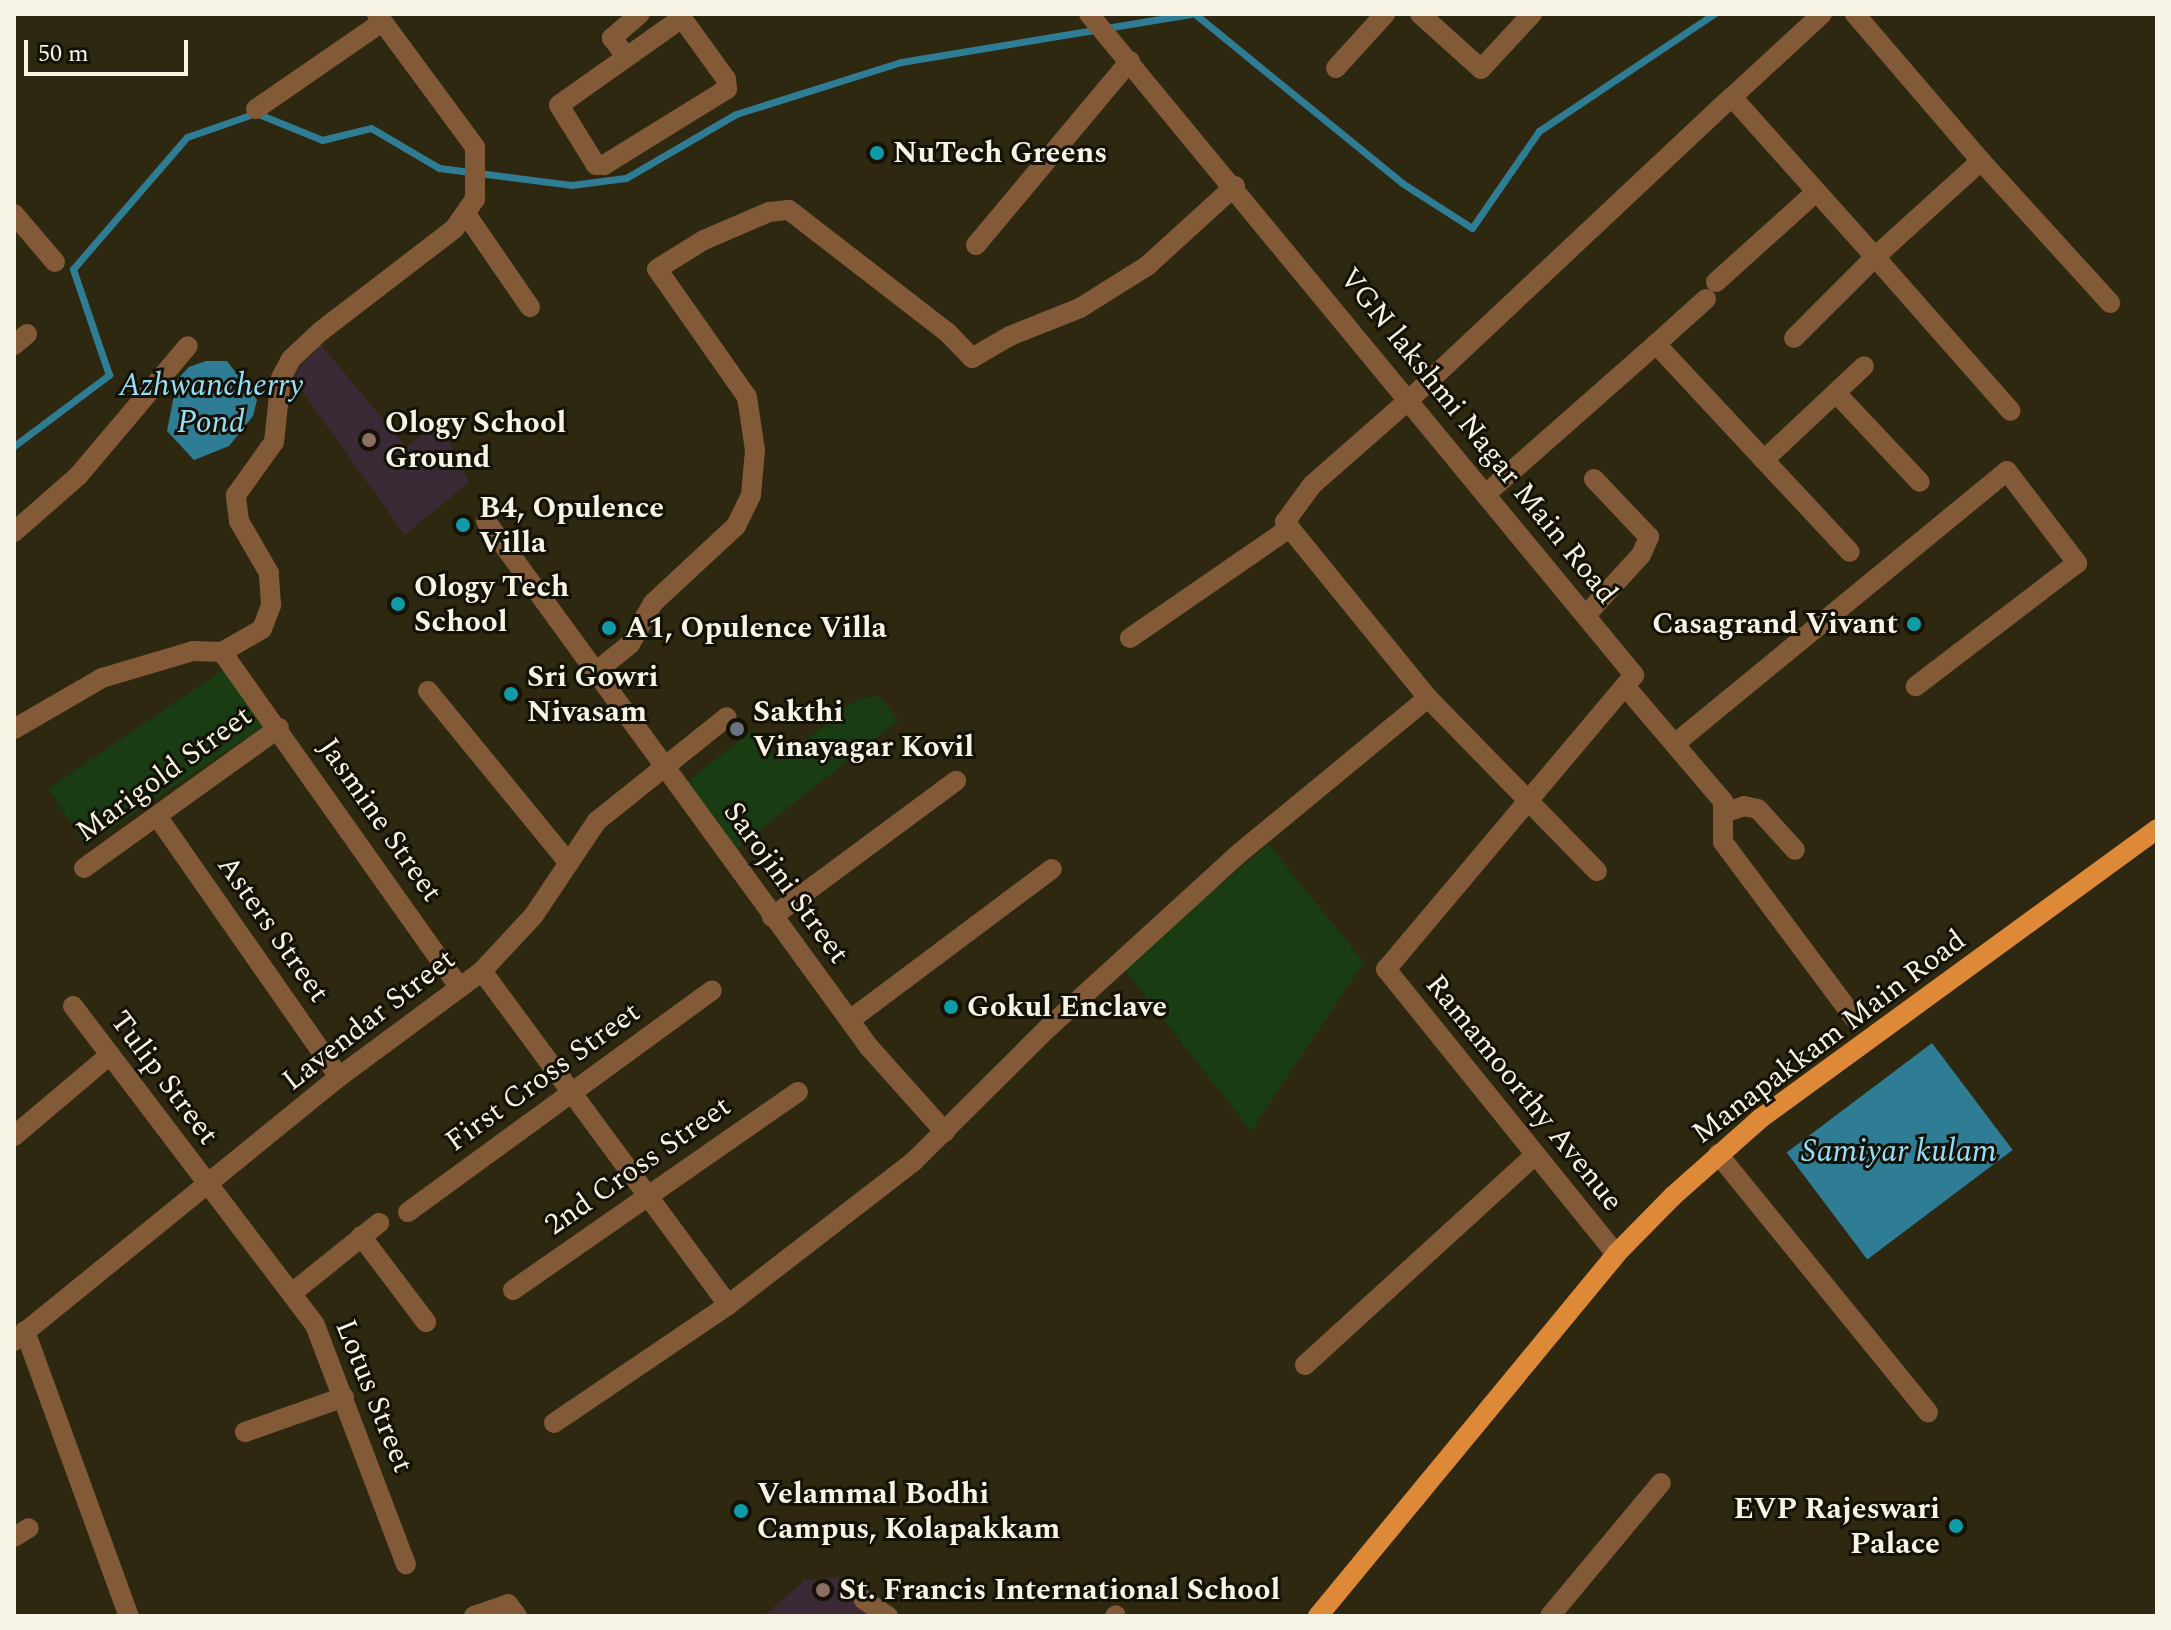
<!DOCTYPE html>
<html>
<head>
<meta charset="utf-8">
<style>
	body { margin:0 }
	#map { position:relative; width:2171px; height:1630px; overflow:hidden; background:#2e2810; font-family:Spectral,serif }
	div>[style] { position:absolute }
	.education>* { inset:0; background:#3a2a35 }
	.green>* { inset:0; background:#193c12; transform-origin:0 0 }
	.water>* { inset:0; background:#2f7d95; transform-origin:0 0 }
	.stream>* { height:7px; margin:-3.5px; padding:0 3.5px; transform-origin:3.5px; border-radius:3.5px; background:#2f7d95 }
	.minor>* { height:20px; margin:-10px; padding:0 10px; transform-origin:10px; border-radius:10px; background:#835a37 }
	.major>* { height:20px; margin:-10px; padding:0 10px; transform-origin:10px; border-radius:10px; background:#de8938 }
	.dots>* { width:22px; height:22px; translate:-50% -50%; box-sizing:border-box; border:4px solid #141107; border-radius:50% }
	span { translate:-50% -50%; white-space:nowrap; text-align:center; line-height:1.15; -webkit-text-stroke:6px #141107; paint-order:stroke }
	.poi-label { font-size:30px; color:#f8f4e5; font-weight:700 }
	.left { translate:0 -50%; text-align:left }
	.right { translate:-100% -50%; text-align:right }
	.street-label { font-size:30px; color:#f8f4e5 }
	.water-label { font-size:32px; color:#96dff9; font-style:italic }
	.frame { position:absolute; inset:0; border:16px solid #f8f4e5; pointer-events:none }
	.scale { position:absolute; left:24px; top:40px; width:164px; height:36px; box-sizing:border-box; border:4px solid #f8f4e5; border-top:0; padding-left:10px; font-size:24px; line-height:28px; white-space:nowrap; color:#f8f4e5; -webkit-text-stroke:6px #141107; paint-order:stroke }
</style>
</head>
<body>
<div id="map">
	<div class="education">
		<div style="clip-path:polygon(320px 344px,406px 447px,449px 414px,456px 424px,445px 434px,469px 482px,405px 535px,292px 377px)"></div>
		<div style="clip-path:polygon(837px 1577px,884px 1616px,764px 1616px,805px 1580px)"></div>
	</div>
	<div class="green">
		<div style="left:225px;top:669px;width:69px;height:214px;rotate:56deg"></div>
		<div style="clip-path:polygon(878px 695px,899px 720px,727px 857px,679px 788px,753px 730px,780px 761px,853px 702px)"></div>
		<div style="clip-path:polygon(1268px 844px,1364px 962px,1251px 1131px,1123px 968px)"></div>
	</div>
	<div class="water">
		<div style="clip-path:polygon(206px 361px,227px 361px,257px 400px,253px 416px,229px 446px,194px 460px,167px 431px,177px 380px,189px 367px)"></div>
		<div style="left:1932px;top:1043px;width:134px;height:182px;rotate:53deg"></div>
	</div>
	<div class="stream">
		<div style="left:1195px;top:14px;width:267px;rotate:39.2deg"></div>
		<div style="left:1402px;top:183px;width:83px;rotate:32.7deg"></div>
		<div style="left:1472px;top:228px;width:118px;rotate:-55.4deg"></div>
		<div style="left:1539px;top:131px;width:211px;rotate:-33.8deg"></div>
		<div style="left:14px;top:446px;width:119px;rotate:-36.8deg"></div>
		<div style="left:109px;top:375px;width:112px;rotate:-108.8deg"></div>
		<div style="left:73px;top:269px;width:174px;rotate:-49.2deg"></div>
		<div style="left:187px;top:137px;width:73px;rotate:-19.2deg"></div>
		<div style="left:256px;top:113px;width:71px;rotate:22.2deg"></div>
		<div style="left:322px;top:140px;width:50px;rotate:-13.8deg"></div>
		<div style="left:371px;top:128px;width:79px;rotate:30.5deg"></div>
		<div style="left:439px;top:168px;width:133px;rotate:7.3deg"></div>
		<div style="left:571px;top:185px;width:55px;rotate:-7.3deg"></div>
		<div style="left:626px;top:178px;width:127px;rotate:-30.2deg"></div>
		<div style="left:736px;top:114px;width:173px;rotate:-17.5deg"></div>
		<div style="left:901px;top:62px;width:295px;rotate:-9.4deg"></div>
	</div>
	<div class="minor">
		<div style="left:679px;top:14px;width:80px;rotate:54.1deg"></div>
		<div style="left:726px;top:79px;width:10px;rotate:84deg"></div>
		<div style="left:727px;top:89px;width:145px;rotate:148.3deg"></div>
		<div style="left:604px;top:165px;width:8px;rotate:180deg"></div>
		<div style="left:596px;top:165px;width:70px;rotate:-121.7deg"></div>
		<div style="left:559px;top:105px;width:151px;rotate:-35.3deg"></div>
		<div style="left:1089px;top:14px;width:857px;rotate:50.49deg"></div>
		<div style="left:1634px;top:675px;width:385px;rotate:130.1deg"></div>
		<div style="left:1386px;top:969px;width:366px;rotate:51.1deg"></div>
		<div style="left:1420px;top:14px;width:82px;rotate:42deg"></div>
		<div style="left:1481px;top:69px;width:75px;rotate:-47.2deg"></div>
		<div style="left:1822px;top:14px;width:122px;rotate:137.3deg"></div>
		<div style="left:1732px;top:97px;width:215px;rotate:48.2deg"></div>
		<div style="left:1875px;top:257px;width:143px;rotate:-42.2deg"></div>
		<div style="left:1981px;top:161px;width:194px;rotate:-130.6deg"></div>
		<div style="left:626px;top:56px;width:23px;rotate:-128deg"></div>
		<div style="left:612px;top:38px;width:37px;rotate:-41deg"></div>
		<div style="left:1336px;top:68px;width:73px;rotate:-47.8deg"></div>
		<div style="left:256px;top:109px;width:153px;rotate:-34.6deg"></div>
		<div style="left:1981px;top:161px;width:192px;rotate:47.7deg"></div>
		<div style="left:14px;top:214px;width:63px;rotate:49.5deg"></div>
		<div style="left:466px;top:214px;width:113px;rotate:55.5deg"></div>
		<div style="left:976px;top:245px;width:240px;rotate:-50.1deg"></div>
		<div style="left:1716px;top:282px;width:135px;rotate:-42deg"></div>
		<div style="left:1706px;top:299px;width:67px;rotate:138deg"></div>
		<div style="left:1656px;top:344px;width:284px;rotate:47deg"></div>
		<div style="left:1794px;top:338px;width:115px;rotate:-45deg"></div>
		<div style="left:1875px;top:257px;width:205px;rotate:48.6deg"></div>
		<div style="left:14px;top:345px;width:17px;rotate:-40deg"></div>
		<div style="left:1836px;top:393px;width:122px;rotate:46.7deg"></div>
		<div style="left:1764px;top:460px;width:137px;rotate:-43.2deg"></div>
		<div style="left:1487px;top:493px;width:225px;rotate:-41.4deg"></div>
		<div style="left:486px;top:521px;width:651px;rotate:53.94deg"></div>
		<div style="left:869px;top:1047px;width:114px;rotate:48.2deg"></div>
		<div style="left:14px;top:532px;width:85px;rotate:-41.2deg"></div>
		<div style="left:78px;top:476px;width:170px;rotate:-49.8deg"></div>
		<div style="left:1586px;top:615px;width:81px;rotate:-47.5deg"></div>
		<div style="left:1641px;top:555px;width:20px;rotate:-66deg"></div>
		<div style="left:1649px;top:537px;width:80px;rotate:-133.5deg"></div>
		<div style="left:1130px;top:638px;width:192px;rotate:-34.6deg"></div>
		<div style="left:222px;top:652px;width:408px;rotate:54.7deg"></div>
		<div style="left:598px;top:670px;width:41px;rotate:-39.1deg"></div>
		<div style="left:630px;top:644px;width:47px;rotate:-60.7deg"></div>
		<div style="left:653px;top:603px;width:113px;rotate:-42.9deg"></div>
		<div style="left:736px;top:526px;width:34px;rotate:-64deg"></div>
		<div style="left:751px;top:495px;width:45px;rotate:-84.9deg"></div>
		<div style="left:755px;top:450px;width:54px;rotate:-98.6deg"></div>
		<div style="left:747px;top:397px;width:156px;rotate:-125.1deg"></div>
		<div style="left:657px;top:269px;width:55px;rotate:-31.7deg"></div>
		<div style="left:704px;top:240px;width:71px;rotate:-23.3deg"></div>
		<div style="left:769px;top:212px;width:20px;rotate:-6deg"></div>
		<div style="left:789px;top:210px;width:200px;rotate:37.7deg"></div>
		<div style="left:947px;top:332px;width:36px;rotate:46deg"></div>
		<div style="left:972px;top:358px;width:44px;rotate:-30.1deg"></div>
		<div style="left:1010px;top:336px;width:75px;rotate:-21.8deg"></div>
		<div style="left:1080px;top:308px;width:79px;rotate:-32.1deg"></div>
		<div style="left:1147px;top:266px;width:119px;rotate:-42.3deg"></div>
		<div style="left:1625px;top:686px;width:151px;rotate:49.6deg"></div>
		<div style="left:1723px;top:801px;width:41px;rotate:90deg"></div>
		<div style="left:1723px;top:842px;width:219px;rotate:53.3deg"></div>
		<div style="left:428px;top:691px;width:221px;rotate:50.7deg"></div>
		<div style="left:1428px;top:698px;width:227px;rotate:-129.1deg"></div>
		<div style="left:1285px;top:522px;width:46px;rotate:-53.9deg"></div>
		<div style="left:1312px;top:485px;width:132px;rotate:-41.3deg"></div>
		<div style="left:1411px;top:398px;width:440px;rotate:-43.2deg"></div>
		<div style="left:14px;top:729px;width:102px;rotate:-30.1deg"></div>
		<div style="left:102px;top:678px;width:95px;rotate:-16.5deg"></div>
		<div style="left:193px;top:651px;width:29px;rotate:2deg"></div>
		<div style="left:222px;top:652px;width:46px;rotate:-29.9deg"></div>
		<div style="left:262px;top:629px;width:26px;rotate:-69deg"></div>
		<div style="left:271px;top:605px;width:32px;rotate:-94deg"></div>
		<div style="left:269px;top:573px;width:60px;rotate:-120deg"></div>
		<div style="left:239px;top:521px;width:26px;rotate:-97deg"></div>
		<div style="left:236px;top:495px;width:65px;rotate:-54.4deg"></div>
		<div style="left:274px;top:442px;width:64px;rotate:-83.8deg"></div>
		<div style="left:281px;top:378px;width:21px;rotate:-62deg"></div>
		<div style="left:291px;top:359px;width:41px;rotate:-43deg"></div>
		<div style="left:321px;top:331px;width:168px;rotate:-37.5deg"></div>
		<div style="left:454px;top:229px;width:37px;rotate:-55deg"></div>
		<div style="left:475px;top:199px;width:52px;rotate:-90deg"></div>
		<div style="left:475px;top:147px;width:165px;rotate:-126.4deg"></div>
		<div style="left:1677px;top:742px;width:427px;rotate:-39.4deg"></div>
		<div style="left:2007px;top:471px;width:116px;rotate:52.7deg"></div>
		<div style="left:2077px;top:563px;width:203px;rotate:142.6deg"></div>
		<div style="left:1723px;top:813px;width:22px;rotate:-18deg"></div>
		<div style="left:1744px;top:806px;width:14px;rotate:12deg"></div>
		<div style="left:1758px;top:809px;width:55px;rotate:47.9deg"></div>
		<div style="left:157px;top:816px;width:318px;rotate:55.1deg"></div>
		<div style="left:84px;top:868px;width:240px;rotate:-35.7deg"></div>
		<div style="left:772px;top:917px;width:229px;rotate:-36.5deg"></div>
		<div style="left:482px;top:971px;width:415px;rotate:53.6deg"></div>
		<div style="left:728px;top:1305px;width:234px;rotate:-37.7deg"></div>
		<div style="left:913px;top:1162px;width:192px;rotate:-44.8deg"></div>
		<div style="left:1049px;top:1027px;width:253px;rotate:-42.4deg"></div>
		<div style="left:1236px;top:856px;width:249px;rotate:-39.5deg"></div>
		<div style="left:1428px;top:698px;width:242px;rotate:45.7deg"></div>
		<div style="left:73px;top:1006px;width:400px;rotate:52.8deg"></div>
		<div style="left:315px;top:1325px;width:256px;rotate:69.2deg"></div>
		<div style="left:850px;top:1020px;width:252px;rotate:-36.8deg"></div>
		<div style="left:14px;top:1136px;width:126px;rotate:-40.2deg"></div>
		<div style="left:1718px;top:1154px;width:333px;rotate:50.9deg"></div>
		<div style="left:408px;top:1212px;width:376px;rotate:-36.1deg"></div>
		<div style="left:361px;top:1236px;width:108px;rotate:52.9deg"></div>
		<div style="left:513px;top:1290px;width:347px;rotate:-34.8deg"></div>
		<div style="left:292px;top:1293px;width:112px;rotate:-38.8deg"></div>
		<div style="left:25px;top:1331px;width:303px;rotate:70deg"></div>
		<div style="left:14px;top:1341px;width:419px;rotate:-39.1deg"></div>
		<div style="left:339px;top:1077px;width:178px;rotate:-36.5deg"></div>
		<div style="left:482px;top:971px;width:76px;rotate:-47.1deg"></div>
		<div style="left:534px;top:915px;width:113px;rotate:-56.2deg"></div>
		<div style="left:597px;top:821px;width:166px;rotate:-38.7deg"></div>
		<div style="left:1305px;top:1365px;width:311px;rotate:-42.4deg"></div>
		<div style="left:554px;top:1423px;width:210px;rotate:-34.1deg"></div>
		<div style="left:245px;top:1432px;width:105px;rotate:-19.5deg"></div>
		<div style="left:14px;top:1537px;width:17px;rotate:-31deg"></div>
		<div style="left:864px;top:1600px;width:29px;rotate:34deg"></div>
		<div style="left:474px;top:1616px;width:36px;rotate:-19deg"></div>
		<div style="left:508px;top:1604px;width:15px;rotate:53deg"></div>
		<div style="left:1115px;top:1616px;width:1px;rotate:-45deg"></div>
		<div style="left:1550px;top:1616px;width:173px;rotate:-50.2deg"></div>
	</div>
	<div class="major">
		<div style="left:1318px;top:1616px;width:469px;rotate:-50.5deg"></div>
		<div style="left:1616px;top:1254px;width:81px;rotate:-45.5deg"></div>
		<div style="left:1673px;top:1196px;width:118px;rotate:-41.6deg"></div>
		<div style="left:1761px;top:1118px;width:490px;rotate:-36.1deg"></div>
	</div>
	<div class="dots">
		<div style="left:877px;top:153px;background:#0f9aa8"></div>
		<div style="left:369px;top:440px;background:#8d6e63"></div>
		<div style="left:463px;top:525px;background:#0f9aa8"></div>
		<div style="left:398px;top:604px;background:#0f9aa8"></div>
		<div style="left:1914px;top:624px;background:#0f9aa8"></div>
		<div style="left:609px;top:628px;background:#0f9aa8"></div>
		<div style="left:511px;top:694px;background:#0f9aa8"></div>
		<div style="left:737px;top:729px;background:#6b7280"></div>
		<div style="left:951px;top:1007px;background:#0f9aa8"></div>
		<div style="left:741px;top:1511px;background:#0f9aa8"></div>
		<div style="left:1956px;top:1526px;background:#0f9aa8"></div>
		<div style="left:823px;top:1590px;background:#8d6e63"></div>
	</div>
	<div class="poi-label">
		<span class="left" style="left:893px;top:153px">NuTech Greens</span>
		<span class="left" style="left:385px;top:440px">Ology School<br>Ground</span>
		<span class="left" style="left:479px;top:525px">B4, Opulence<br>Villa</span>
		<span class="left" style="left:414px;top:604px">Ology Tech<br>School</span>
		<span class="right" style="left:1898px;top:624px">Casagrand Vivant</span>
		<span class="left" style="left:625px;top:628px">A1, Opulence Villa</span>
		<span class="left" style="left:527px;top:694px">Sri Gowri<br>Nivasam</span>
		<span class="left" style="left:753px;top:729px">Sakthi<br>Vinayagar Kovil</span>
		<span class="left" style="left:967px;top:1007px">Gokul Enclave</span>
		<span class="left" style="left:757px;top:1511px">Velammal Bodhi<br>Campus, Kolapakkam</span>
		<span class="right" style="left:1940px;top:1526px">EVP Rajeswari<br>Palace</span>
		<span class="left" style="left:839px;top:1590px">St. Francis International School</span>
	</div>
	<div class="street-label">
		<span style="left:1478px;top:436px;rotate:51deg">VGN lakshmi Nagar Main Road</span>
		<span style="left:164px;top:774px;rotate:-36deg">Marigold Street</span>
		<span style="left:380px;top:820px;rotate:55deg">Jasmine Street</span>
		<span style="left:786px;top:883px;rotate:54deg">Sarojini Street</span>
		<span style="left:273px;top:929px;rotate:55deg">Asters Street</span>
		<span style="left:369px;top:1020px;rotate:-38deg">Lavendar Street</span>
		<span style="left:1829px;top:1037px;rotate:-37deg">Manapakkam Main Road</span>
		<span style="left:543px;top:1077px;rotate:-36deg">First Cross Street</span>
		<span style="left:164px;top:1078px;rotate:53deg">Tulip Street</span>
		<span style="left:1524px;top:1093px;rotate:51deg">Ramamoorthy Avenue</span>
		<span style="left:638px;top:1166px;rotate:-35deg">2nd Cross Street</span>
		<span style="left:374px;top:1396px;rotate:68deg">Lotus Street</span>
	</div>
	<div class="water-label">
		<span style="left:211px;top:405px">Azhwancherry<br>Pond</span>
		<span style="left:1899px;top:1152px">Samiyar kulam</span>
	</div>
	<div class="frame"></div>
	<div class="scale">50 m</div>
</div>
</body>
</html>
